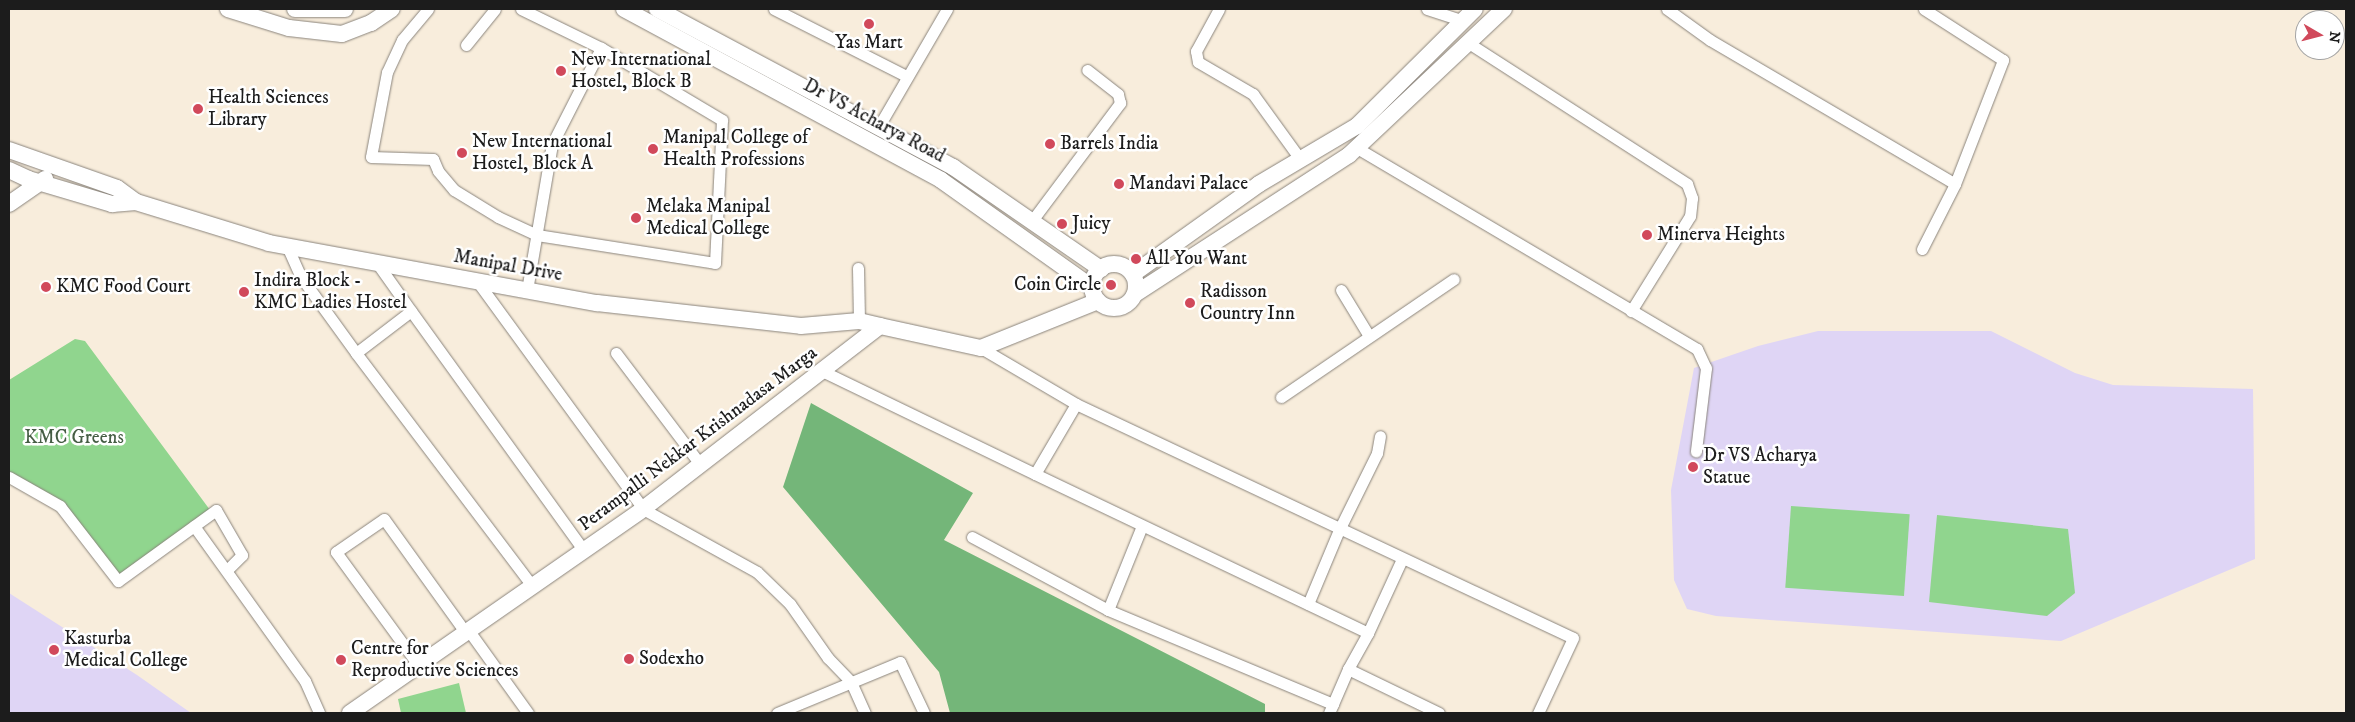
<!DOCTYPE html>
<html>
<head>
<meta charset="utf-8">
<style>
	body { margin:0 }
	#map { position:relative; width:2355px; height:722px; overflow:hidden; background:#f8eddc; font-family:"IM FELL DW Pica",serif }
	div>[style] { position:absolute }
	.built>* { inset:0; background:#dfd5f5 }
	.green>* { inset:0; background:#90d58e; transform-origin:0 0 }
	.forest>* { inset:0; background:#74b679 }
	.roads { filter:drop-shadow(0 0 1px #8a847c) drop-shadow(0 0 1px #8a847c) }
	.street>* { height:11px; margin:-5.5px; padding:0 5.5px; transform-origin:5.5px; border-radius:5.5px; background:#fff }
	.secondary>* { height:16px; margin:-8px; padding:0 8px; transform-origin:8px; border-radius:8px; background:#fff }
	.secondary>.ring { margin:-8px; padding:0; box-sizing:content-box; background:none; border:16px solid #fff; border-radius:50% }
	.dots>* { width:14px; height:14px; translate:-50% -50%; box-sizing:border-box; border:2px solid #fff; border-radius:50% }
	span { translate:-50% -50%; white-space:nowrap; text-align:center; line-height:1.15; -webkit-text-stroke:5px #fff; paint-order:stroke }
	.poi-label { font-size:19px; color:#1c1c1c }
	.left { translate:0 -50%; text-align:left }
	.right { translate:-100% -50%; text-align:right }
	.street-label { font-size:19px; color:#1c1c1c }
	.park-label { font-size:19px; color:#455d44 }
	.frame { position:absolute; inset:0; border:10px solid #1c1c1c; pointer-events:none }
	.north { position:absolute; left:2295px; top:10px; width:50px; height:50px; box-sizing:border-box; background:#fff; border:1px solid #a4a4a4; border-radius:50%; rotate:98deg; font-size:14px; font-weight:700; line-height:20px; text-align:center; color:#1c1c1c }
	.north::after { content:''; display:block; margin:auto; width:18px; height:22px; background:#d1495b; clip-path:polygon(50% 0,100% 100%,50% 72%,0 100%) }
</style>
</head>
<body>
<div id="map">
	<div class="built">
		<div style="clip-path:polygon(1818px 331px,1991px 331px,2075px 373px,2113px 385px,2253px 389px,2255px 559px,2061px 641px,1716px 616px,1687px 609px,1674px 580px,1671px 490px,1694px 368px,1758px 346px)"></div>
		<div style="clip-path:polygon(9px 593px,137px 675px,191px 713px,9px 713px)"></div>
	</div>
	<div class="green">
		<div style="clip-path:polygon(75px 339px,85px 341px,210px 510px,118px 578px,62px 507px,9px 477px,9px 380px)"></div>
		<div style="left:1791px;top:506px;width:119px;height:82px;rotate:4deg"></div>
		<div style="clip-path:polygon(1937px 515px,2068px 529px,2075px 593px,2047px 616px,1929px 602px)"></div>
		<div style="clip-path:polygon(459px 683px,466px 713px,401px 713px,398px 699px)"></div>
	</div>
	<div class="forest">
		<div style="clip-path:polygon(811px 403px,973px 493px,944px 540px,1265px 704px,1265px 713px,950px 713px,939px 672px,783px 487px)"></div>
	</div>
	<div class="roads">
		<div class="street">
			<div style="left:428px;top:9px;width:40px;rotate:130deg"></div>
			<div style="left:402px;top:40px;width:35px;rotate:115deg"></div>
			<div style="left:387px;top:72px;width:86px;rotate:100.7deg"></div>
			<div style="left:371px;top:157px;width:62px;rotate:1.8deg"></div>
			<div style="left:433px;top:159px;width:13px;rotate:67deg"></div>
			<div style="left:438px;top:171px;width:25px;rotate:50deg"></div>
			<div style="left:454px;top:190px;width:52px;rotate:31.5deg"></div>
			<div style="left:498px;top:217px;width:43px;rotate:24.8deg"></div>
			<div style="left:537px;top:235px;width:180px;rotate:8.9deg"></div>
			<div style="left:715px;top:263px;width:143px;rotate:-87.2deg"></div>
			<div style="left:722px;top:120px;width:141px;rotate:-149.2deg"></div>
			<div style="left:521px;top:9px;width:89px;rotate:26deg"></div>
			<div style="left:601px;top:48px;width:108px;rotate:117deg"></div>
			<div style="left:552px;top:144px;width:148px;rotate:99.7deg"></div>
			<div style="left:774px;top:9px;width:148px;rotate:26.9deg"></div>
			<div style="left:1219px;top:9px;width:48px;rotate:118.7deg"></div>
			<div style="left:1196px;top:51px;width:11px;rotate:80deg"></div>
			<div style="left:1198px;top:62px;width:64px;rotate:30.2deg"></div>
			<div style="left:1253px;top:94px;width:80px;rotate:54.1deg"></div>
			<div style="left:1427px;top:9px;width:38px;rotate:18deg"></div>
			<div style="left:1667px;top:9px;width:53px;rotate:35.8deg"></div>
			<div style="left:1710px;top:40px;width:284px;rotate:30.4deg"></div>
			<div style="left:1467px;top:42px;width:262px;rotate:32.8deg"></div>
			<div style="left:1687px;top:184px;width:15px;rotate:70deg"></div>
			<div style="left:1692px;top:198px;width:18px;rotate:96deg"></div>
			<div style="left:1690px;top:216px;width:112px;rotate:121.8deg"></div>
			<div style="left:466px;top:45px;width:46px;rotate:-51.1deg"></div>
			<div style="left:879px;top:126px;width:135px;rotate:-59.8deg"></div>
			<div style="left:1357px;top:148px;width:395px;rotate:30.6deg"></div>
			<div style="left:1697px;top:349px;width:21px;rotate:65deg"></div>
			<div style="left:1706px;top:368px;width:84px;rotate:96.9deg"></div>
			<div style="left:1031px;top:222px;width:149px;rotate:-53.2deg"></div>
			<div style="left:1120px;top:103px;width:9px;rotate:-103deg"></div>
			<div style="left:1118px;top:94px;width:39px;rotate:-142deg"></div>
			<div style="left:287px;top:246px;width:34px;rotate:66deg"></div>
			<div style="left:301px;top:277px;width:94px;rotate:54.1deg"></div>
			<div style="left:1922px;top:249px;width:73px;rotate:-63.1deg"></div>
			<div style="left:1955px;top:184px;width:133px;rotate:-68.8deg"></div>
			<div style="left:2003px;top:60px;width:94px;rotate:-147.2deg"></div>
			<div style="left:377px;top:263px;width:59px;rotate:54.7deg"></div>
			<div style="left:858px;top:268px;width:53px;rotate:88.9deg"></div>
			<div style="left:477px;top:281px;width:282px;rotate:53.9deg"></div>
			<div style="left:643px;top:509px;width:130px;rotate:28.9deg"></div>
			<div style="left:757px;top:572px;width:46px;rotate:44.1deg"></div>
			<div style="left:790px;top:604px;width:66px;rotate:54.9deg"></div>
			<div style="left:828px;top:658px;width:33px;rotate:46deg"></div>
			<div style="left:851px;top:682px;width:34px;rotate:66deg"></div>
			<div style="left:1341px;top:290px;width:54px;rotate:58.7deg"></div>
			<div style="left:981px;top:348px;width:110px;rotate:30.5deg"></div>
			<div style="left:1076px;top:404px;width:549px;rotate:25.21deg"></div>
			<div style="left:1573px;top:638px;width:83px;rotate:115deg"></div>
			<div style="left:616px;top:353px;width:139px;rotate:52.9deg"></div>
			<div style="left:820px;top:370px;width:239px;rotate:25.8deg"></div>
			<div style="left:1281px;top:397px;width:209px;rotate:-34.3deg"></div>
			<div style="left:1076px;top:404px;width:81px;rotate:120.4deg"></div>
			<div style="left:1035px;top:474px;width:369px;rotate:25.5deg"></div>
			<div style="left:1368px;top:633px;width:41px;rotate:119.1deg"></div>
			<div style="left:9px;top:477px;width:59px;rotate:29.6deg"></div>
			<div style="left:60px;top:506px;width:95px;rotate:52.3deg"></div>
			<div style="left:118px;top:581px;width:121px;rotate:-35.9deg"></div>
			<div style="left:216px;top:510px;width:52px;rotate:60deg"></div>
			<div style="left:242px;top:555px;width:21px;rotate:135deg"></div>
			<div style="left:194px;top:526px;width:191px;rotate:54.4deg"></div>
			<div style="left:305px;top:681px;width:35px;rotate:66deg"></div>
			<div style="left:972px;top:537px;width:154px;rotate:28.2deg"></div>
			<div style="left:1108px;top:610px;width:91px;rotate:-68deg"></div>
			<div style="left:533px;top:587px;width:293px;rotate:-127.1deg"></div>
			<div style="left:356px;top:353px;width:69px;rotate:-37.4deg"></div>
			<div style="left:411px;top:311px;width:296px;rotate:54.2deg"></div>
			<div style="left:1308px;top:604px;width:80px;rotate:-67.3deg"></div>
			<div style="left:1339px;top:530px;width:86px;rotate:-63.7deg"></div>
			<div style="left:1377px;top:453px;width:17px;rotate:-80deg"></div>
			<div style="left:1108px;top:610px;width:244px;rotate:22.7deg"></div>
			<div style="left:469px;top:631px;width:101px;rotate:54.3deg"></div>
			<div style="left:1368px;top:633px;width:81px;rotate:-65.3deg"></div>
			<div style="left:419px;top:666px;width:141px;rotate:-126.1deg"></div>
			<div style="left:336px;top:552px;width:58px;rotate:-34.5deg"></div>
			<div style="left:384px;top:519px;width:140px;rotate:54.3deg"></div>
			<div style="left:777px;top:713px;width:133px;rotate:-22.5deg"></div>
			<div style="left:900px;top:662px;width:56px;rotate:64.8deg"></div>
			<div style="left:1329px;top:713px;width:48px;rotate:-66.6deg"></div>
			<div style="left:1348px;top:669px;width:101px;rotate:25.8deg"></div>
		</div>
		<div class="secondary">
			<div style="left:228px;top:9px;width:64px;rotate:17.3deg"></div>
			<div style="left:289px;top:28px;width:53px;rotate:6.5deg"></div>
			<div style="left:342px;top:34px;width:31px;rotate:-21deg"></div>
			<div style="left:371px;top:23px;width:25px;rotate:-34deg"></div>
			<div style="left:295px;top:9px;width:50px"></div>
			<div style="left:624px;top:9px;width:360px;rotate:28.3deg"></div>
			<div style="left:941px;top:180px;width:186px;rotate:35.4deg"></div>
			<div style="left:657px;top:9px;width:336px;rotate:28.1deg"></div>
			<div style="left:953px;top:167px;width:180px;rotate:34.6deg"></div>
			<div style="left:9px;top:150px;width:114px;rotate:19.4deg"></div>
			<div style="left:117px;top:188px;width:24px;rotate:36deg"></div>
			<div style="left:136px;top:202px;width:139px;rotate:17.1deg"></div>
			<div style="left:269px;top:243px;width:333px;rotate:10.4deg"></div>
			<div style="left:597px;top:303px;width:205px;rotate:6.4deg"></div>
			<div style="left:801px;top:326px;width:58px;rotate:-4.9deg"></div>
			<div style="left:859px;top:321px;width:22px;rotate:13deg"></div>
			<div style="left:9px;top:170px;width:21px;rotate:25deg"></div>
			<div style="left:28px;top:179px;width:88px;rotate:16.6deg"></div>
			<div style="left:112px;top:204px;width:24px;rotate:-5deg"></div>
			<div style="left:9px;top:204px;width:44px;rotate:-34.8deg"></div>
			<div class="ring" style="left:1092px;top:264px;width:28px;height:28px"></div>
			<div style="left:1133px;top:274px;width:155px;rotate:-35.5deg"></div>
			<div style="left:1259px;top:184px;width:114px;rotate:-30.6deg"></div>
			<div style="left:1357px;top:126px;width:166px;rotate:-44.8deg"></div>
			<div style="left:1135px;top:294px;width:255px;rotate:-33deg"></div>
			<div style="left:1349px;top:155px;width:213px;rotate:-43.3deg"></div>
			<div style="left:350px;top:713px;width:357px;rotate:-34.8deg"></div>
			<div style="left:643px;top:509px;width:299px;rotate:-37.7deg"></div>
			<div style="left:880px;top:326px;width:103px;rotate:12.3deg"></div>
			<div style="left:981px;top:348px;width:126px;rotate:-21.9deg"></div>
		</div>
	</div>
	<div class="dots">
		<div style="left:869px;top:24px;background:#d1495b"></div>
		<div style="left:561px;top:71px;background:#d1495b"></div>
		<div style="left:198px;top:109px;background:#d1495b"></div>
		<div style="left:1050px;top:144px;background:#d1495b"></div>
		<div style="left:653px;top:149px;background:#d1495b"></div>
		<div style="left:462px;top:153px;background:#d1495b"></div>
		<div style="left:1119px;top:184px;background:#d1495b"></div>
		<div style="left:636px;top:218px;background:#d1495b"></div>
		<div style="left:1062px;top:224px;background:#d1495b"></div>
		<div style="left:1647px;top:235px;background:#d1495b"></div>
		<div style="left:1136px;top:259px;background:#d1495b"></div>
		<div style="left:1111px;top:285px;background:#d1495b"></div>
		<div style="left:46px;top:287px;background:#d1495b"></div>
		<div style="left:244px;top:292px;background:#d1495b"></div>
		<div style="left:1190px;top:303px;background:#d1495b"></div>
		<div style="left:1693px;top:467px;background:#d1495b"></div>
		<div style="left:54px;top:650px;background:#d1495b"></div>
		<div style="left:629px;top:659px;background:#d1495b"></div>
		<div style="left:341px;top:660px;background:#d1495b"></div>
	</div>
	<div class="poi-label">
		<span style="left:869px;top:43px">Yas Mart</span>
		<span class="left" style="left:571px;top:71px">New International<br>Hostel, Block B</span>
		<span class="left" style="left:208px;top:109px">Health Sciences<br>Library</span>
		<span class="left" style="left:663px;top:149px">Manipal College of<br>Health Professions</span>
		<span class="left" style="left:472px;top:153px">New International<br>Hostel, Block A</span>
		<span class="left" style="left:1060px;top:144px">Barrels India</span>
		<span class="left" style="left:1129px;top:184px">Mandavi Palace</span>
		<span class="left" style="left:646px;top:218px">Melaka Manipal<br>Medical College</span>
		<span class="left" style="left:1072px;top:224px">Juicy</span>
		<span class="left" style="left:1657px;top:235px">Minerva Heights</span>
		<span class="left" style="left:1146px;top:259px">All You Want</span>
		<span class="left" style="left:254px;top:292px">Indira Block -<br>KMC Ladies Hostel</span>
		<span class="right" style="left:1101px;top:285px">Coin Circle</span>
		<span class="left" style="left:56px;top:287px">KMC Food Court</span>
		<span class="left" style="left:1200px;top:303px">Radisson<br>Country Inn</span>
		<span class="left" style="left:1703px;top:467px">Dr VS Acharya<br>Statue</span>
		<span class="left" style="left:64px;top:650px">Kasturba<br>Medical College</span>
		<span class="left" style="left:351px;top:660px">Centre for<br>Reproductive Sciences</span>
		<span class="left" style="left:639px;top:659px">Sodexho</span>
	</div>
	<div class="street-label">
		<span style="left:874px;top:121px;rotate:28deg">Dr VS Acharya Road</span>
		<span style="left:508px;top:266px;rotate:10deg">Manipal Drive</span>
		<span style="left:698px;top:439px;rotate:-37deg">Perampalli Nekkar Krishnadasa Marga</span>
	</div>
	<div class="park-label">
		<span style="left:74px;top:438px">KMC Greens</span>
	</div>
	<div class="frame"></div>
	<div class="north">N</div>
</div>
</body>
</html>
